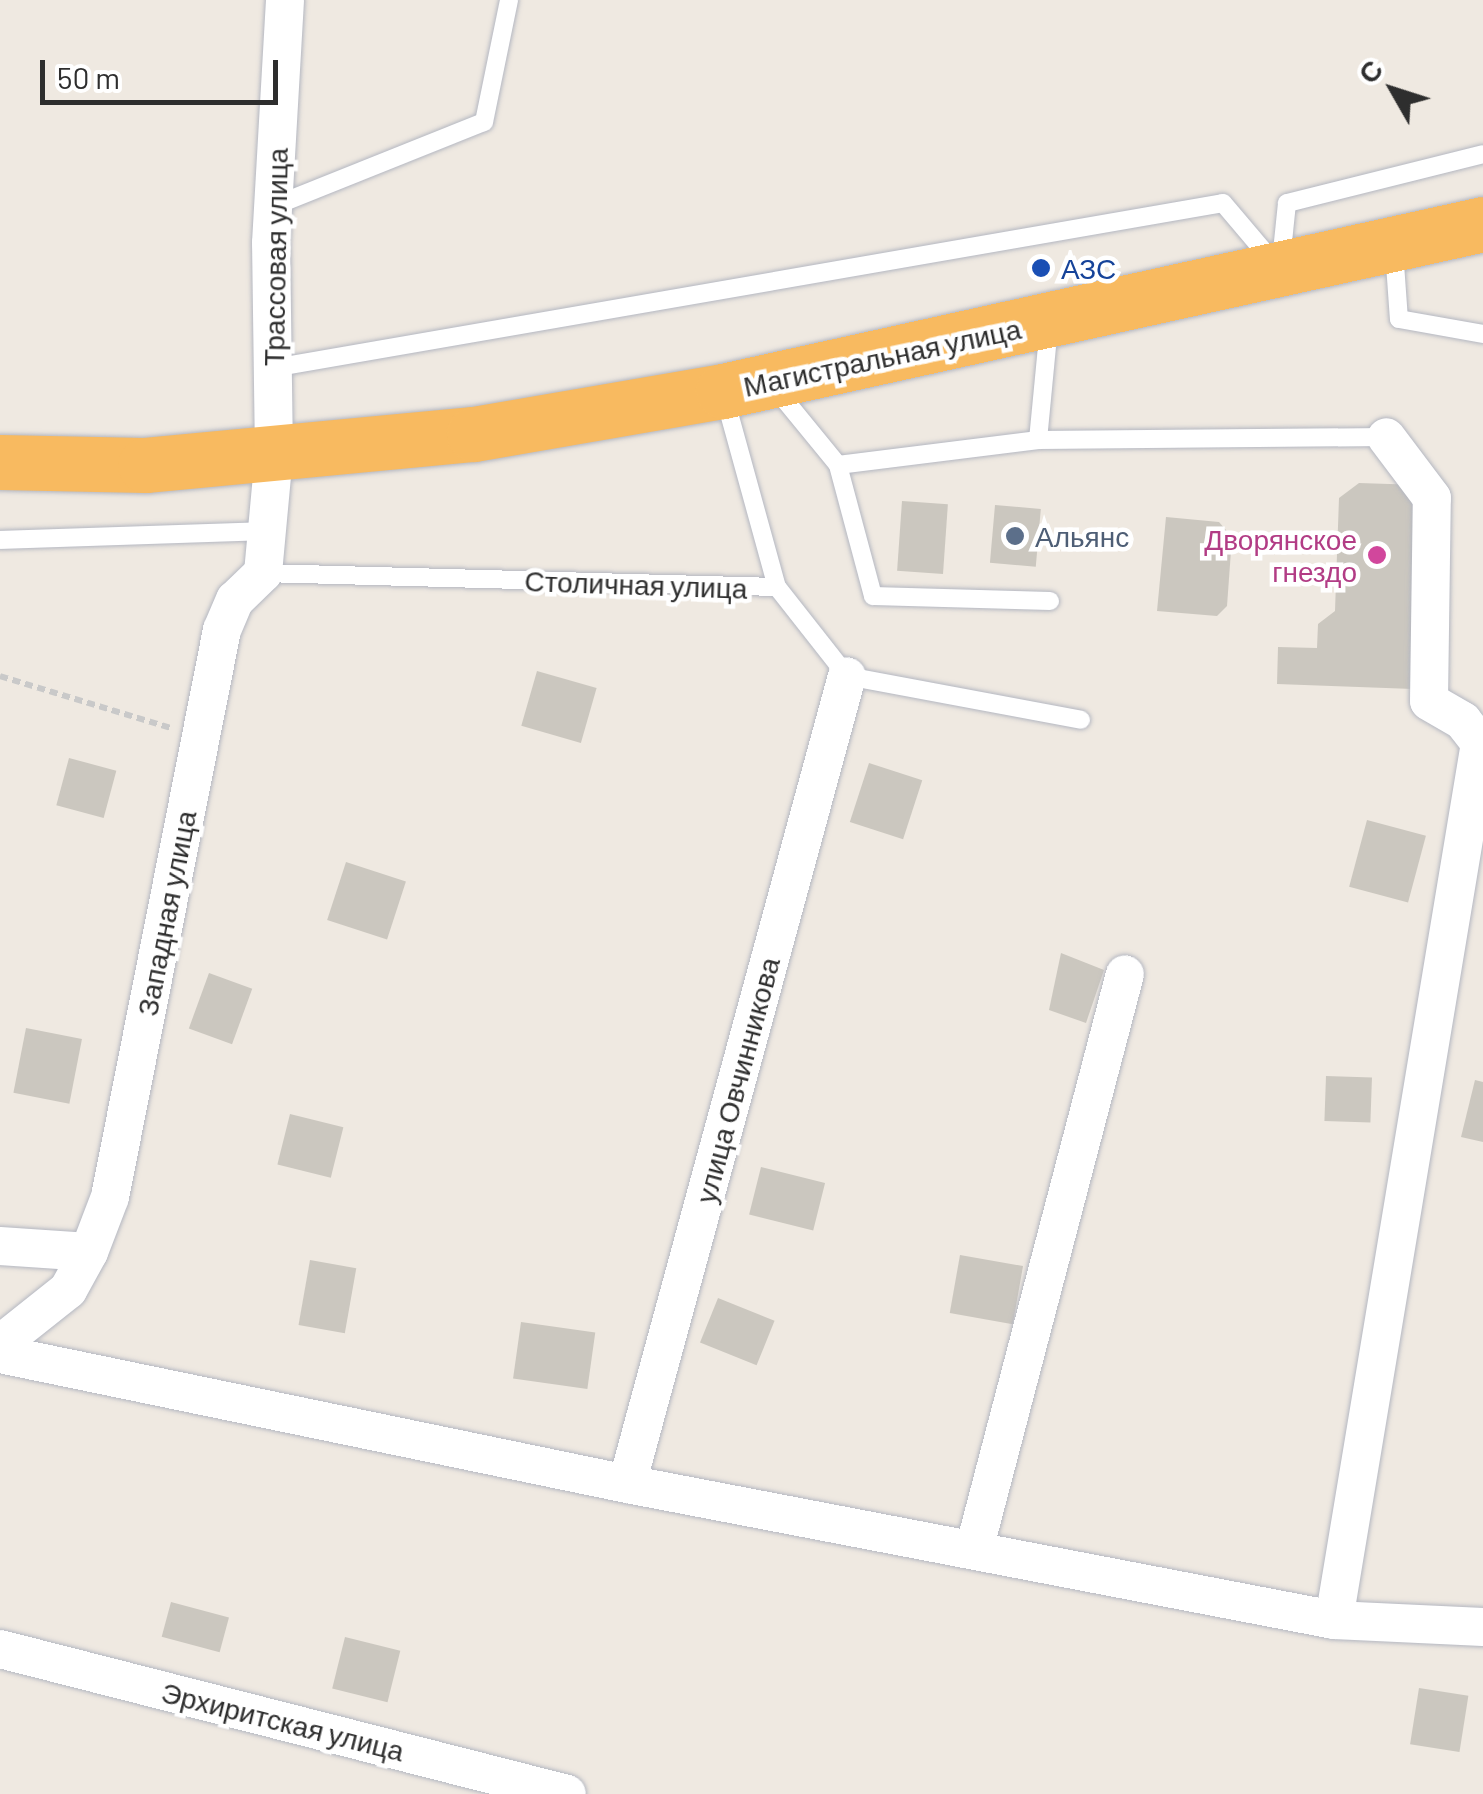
<!DOCTYPE html>
<html>
<head>
<meta charset="utf-8">
<style>
	body { margin:0 }
	#map { position:relative; width:1483px; height:1794px; overflow:hidden; background:#efe9e1; font-family:Barlow,sans-serif }
	div>[style] { position:absolute }
	.building>* { inset:0; background:#cbc7bf; transform-origin:0 0 }
	.path>* { height:6px; margin-top:-3px; transform-origin:0; background:repeating-linear-gradient(90deg,#c9c9c9 0 8px,transparent 0 13px) }
	.roads { filter:drop-shadow(0 0 2px #b4b7c1) drop-shadow(0 0 2px #b4b7c1) }
	.service>* { height:18px; margin:-9px; padding:0 9px; transform-origin:9px; border-radius:9px; background:#fff }
	.minor>* { height:38px; margin:-19px; padding:0 19px; transform-origin:19px; border-radius:19px; background:#fff }
	.trunk>* { height:55px; margin:-27.5px; padding:0 27.5px; transform-origin:27.5px; border-radius:27.5px; background:#f8ba60 }
	.dots>* { width:28px; height:28px; translate:-50% -50%; box-sizing:border-box; border:5px solid #fff; border-radius:50% }
	span { translate:-50% -50%; white-space:nowrap; text-align:center; line-height:1.15; -webkit-text-stroke:9px #fff; paint-order:stroke }
	.street-label { font-size:28px; color:#2e2e2e }
	.transit-label { font-size:28px; color:#164399 }
	.left { translate:0 -50%; text-align:left }
	.service-label { font-size:28px; color:#4e5e75 }
	.hotel-label { font-size:28px; color:#b23c85 }
	.right { translate:-100% -50%; text-align:right }
	.north { position:absolute; left:1343px; top:40px; width:100px; height:100px; -webkit-text-stroke:8px #fff; paint-order:stroke; rotate:309deg; font-size:28px; font-weight:700; line-height:40px; text-align:center; color:#2e2e2e }
	.north::after { content:''; display:block; margin:auto; width:35px; height:45px; background:#2e2e2e; clip-path:polygon(50% 0,100% 100%,50% 72%,0 100%) }
	.scale { position:absolute; left:40px; top:60px; width:238px; height:45px; box-sizing:border-box; border:5px solid #2e2e2e; border-top:0; padding-left:12px; font-size:30px; line-height:35px; white-space:nowrap; color:#2e2e2e; -webkit-text-stroke:8px #fff; paint-order:stroke }
</style>
</head>
<body>
<div id="map">
	<div class="building">
		<div style="clip-path:polygon(1359px 483px,1420px 485px,1413px 689px,1277px 684px,1278px 647px,1317px 648px,1318px 624px,1335px 611px,1339px 498px)"></div>
		<div style="left:902px;top:501px;width:46px;height:70px;rotate:4deg"></div>
		<div style="left:995px;top:505px;width:46px;height:58px;rotate:5deg"></div>
		<div style="clip-path:polygon(1166px 517px,1219px 522px,1232px 537px,1227px 606px,1217px 616px,1157px 611px)"></div>
		<div style="left:537px;top:671px;width:62px;height:57px;rotate:16deg"></div>
		<div style="left:69px;top:758px;width:49px;height:49px;rotate:15deg"></div>
		<div style="left:869px;top:763px;width:56px;height:62px;rotate:18deg"></div>
		<div style="left:1367px;top:820px;width:61px;height:69px;rotate:15deg"></div>
		<div style="left:346px;top:862px;width:63px;height:61px;rotate:18deg"></div>
		<div style="clip-path:polygon(1061px 953px,1104px 970px,1086px 1023px,1049px 1010px)"></div>
		<div style="left:209px;top:973px;width:46px;height:59px;rotate:20deg"></div>
		<div style="left:26px;top:1028px;width:57px;height:66px;rotate:11deg"></div>
		<div style="left:1326px;top:1076px;width:46px;height:45px;rotate:2deg"></div>
		<div style="clip-path:polygon(1475px 1080px,1483px 1082px,1483px 1142px,1461px 1137px)"></div>
		<div style="left:290px;top:1114px;width:55px;height:52px;rotate:14deg"></div>
		<div style="left:761px;top:1167px;width:66px;height:49px;rotate:14deg"></div>
		<div style="left:960px;top:1255px;width:64px;height:59px;rotate:10deg"></div>
		<div style="left:310px;top:1260px;width:47px;height:66px;rotate:10deg"></div>
		<div style="left:718px;top:1298px;width:61px;height:48px;rotate:22deg"></div>
		<div style="left:521px;top:1322px;width:75px;height:57px;rotate:8deg"></div>
		<div style="left:171px;top:1602px;width:60px;height:36px;rotate:15deg"></div>
		<div style="left:345px;top:1637px;width:57px;height:53px;rotate:14deg"></div>
		<div style="left:1419px;top:1688px;width:50px;height:57px;rotate:9deg"></div>
	</div>
	<div class="path">
		<div style="left:0;top:676px;width:179px;rotate:16.9deg"></div>
	</div>
	<div class="roads">
		<div class="service">
			<div style="left:274px;top:206px;width:226px;rotate:-21.8deg"></div>
			<div style="left:484px;top:122px;width:125px;rotate:-78.4deg"></div>
			<div style="left:1394px;top:250px;width:69px;rotate:85.9deg"></div>
			<div style="left:1399px;top:319px;width:85px;rotate:10.1deg"></div>
			<div style="left:1281px;top:261px;width:58px;rotate:-84.1deg"></div>
			<div style="left:1287px;top:203px;width:202px;rotate:-14deg"></div>
			<div style="left:273px;top:368px;width:964px;rotate:-9.85deg"></div>
			<div style="left:1223px;top:203px;width:77px;rotate:49.7deg"></div>
			<div style="left:775px;top:388px;width:99px;rotate:50.7deg"></div>
			<div style="left:724px;top:395px;width:199px;rotate:74.6deg"></div>
			<div style="left:1038px;top:440px;width:115px;rotate:-84.5deg"></div>
			<div style="left:0;top:540px;width:267px;rotate:-1.9deg"></div>
			<div style="left:263px;top:573px;width:514px;rotate:1.56deg"></div>
			<div style="left:777px;top:587px;width:113px;rotate:51.8deg"></div>
			<div style="left:847px;top:676px;width:238px;rotate:10.6deg"></div>
			<div style="left:1050px;top:601px;width:177px;rotate:-178.4deg"></div>
			<div style="left:873px;top:596px;width:136px;rotate:-105deg"></div>
			<div style="left:838px;top:465px;width:202px;rotate:-7.1deg"></div>
			<div style="left:1038px;top:440px;width:348px;rotate:-0.5deg"></div>
		</div>
		<div class="minor">
			<div style="left:0;top:1246px;width:89px;rotate:3.9deg"></div>
			<div style="left:0;top:1344px;width:87px;rotate:-38.5deg"></div>
			<div style="left:68px;top:1290px;width:43px;rotate:-61.1deg"></div>
			<div style="left:89px;top:1252px;width:59px;rotate:-69.1deg"></div>
			<div style="left:110px;top:1197px;width:578px;rotate:-78.83deg"></div>
			<div style="left:222px;top:630px;width:33px;rotate:-67deg"></div>
			<div style="left:235px;top:600px;width:39px;rotate:-44deg"></div>
			<div style="left:263px;top:573px;width:119px;rotate:-84.7deg"></div>
			<div style="left:274px;top:455px;width:212px;rotate:-90.8deg"></div>
			<div style="left:271px;top:243px;width:243px;rotate:-86.7deg"></div>
			<div style="left:0;top:1354px;width:640px;rotate:11.71deg"></div>
			<div style="left:627px;top:1484px;width:720px;rotate:10.89deg"></div>
			<div style="left:1334px;top:1620px;width:149px;rotate:2.7deg"></div>
			<div style="left:627px;top:1484px;width:837px;rotate:-74.77deg"></div>
			<div style="left:974px;top:1550px;width:595px;rotate:-75.31deg"></div>
			<div style="left:1334px;top:1620px;width:889px;rotate:-80.55deg"></div>
			<div style="left:1480px;top:743px;width:28px;rotate:-128deg"></div>
			<div style="left:1463px;top:721px;width:39px;rotate:-150deg"></div>
			<div style="left:1429px;top:701px;width:203px;rotate:-89.2deg"></div>
			<div style="left:1432px;top:498px;width:76px;rotate:-127deg"></div>
			<div style="left:0;top:1649px;width:585px;rotate:14.34deg"></div>
		</div>
		<div class="trunk">
			<div style="left:0;top:462px;width:145px;rotate:1.2deg"></div>
			<div style="left:145px;top:465px;width:330px;rotate:-5.4deg"></div>
			<div style="left:474px;top:434px;width:253px;rotate:-9.8deg"></div>
			<div style="left:723px;top:391px;width:778px;rotate:-12.39deg"></div>
		</div>
	</div>
	<div class="dots">
		<div style="left:1041px;top:268px;background:#1a4fb4"></div>
		<div style="left:1015px;top:536px;background:#5c6f8a"></div>
		<div style="left:1377px;top:555px;background:#d1479c"></div>
	</div>
	<div class="street-label">
		<span style="left:275px;top:257px;rotate:-89deg">Трассовая улица</span>
		<span style="left:882px;top:357px;rotate:-12deg">Магистральная улица</span>
		<span style="left:636px;top:584px;rotate:2deg">Столичная улица</span>
		<span style="left:166px;top:913px;rotate:-79deg">Западная улица</span>
		<span style="left:737px;top:1080px;rotate:-75deg">улица Овчинникова</span>
		<span style="left:283px;top:1721px;rotate:14deg">Эрхиритская улица</span>
	</div>
	<div class="transit-label">
		<span class="left" style="left:1061px;top:268px">АЗС</span>
	</div>
	<div class="service-label">
		<span class="left" style="left:1035px;top:536px">Альянс</span>
	</div>
	<div class="hotel-label">
		<span class="right" style="left:1357px;top:555px">Дворянское<br>гнездо</span>
	</div>
	<div class="north">С</div>
	<div class="scale">50 m</div>
</div>
</body>
</html>
